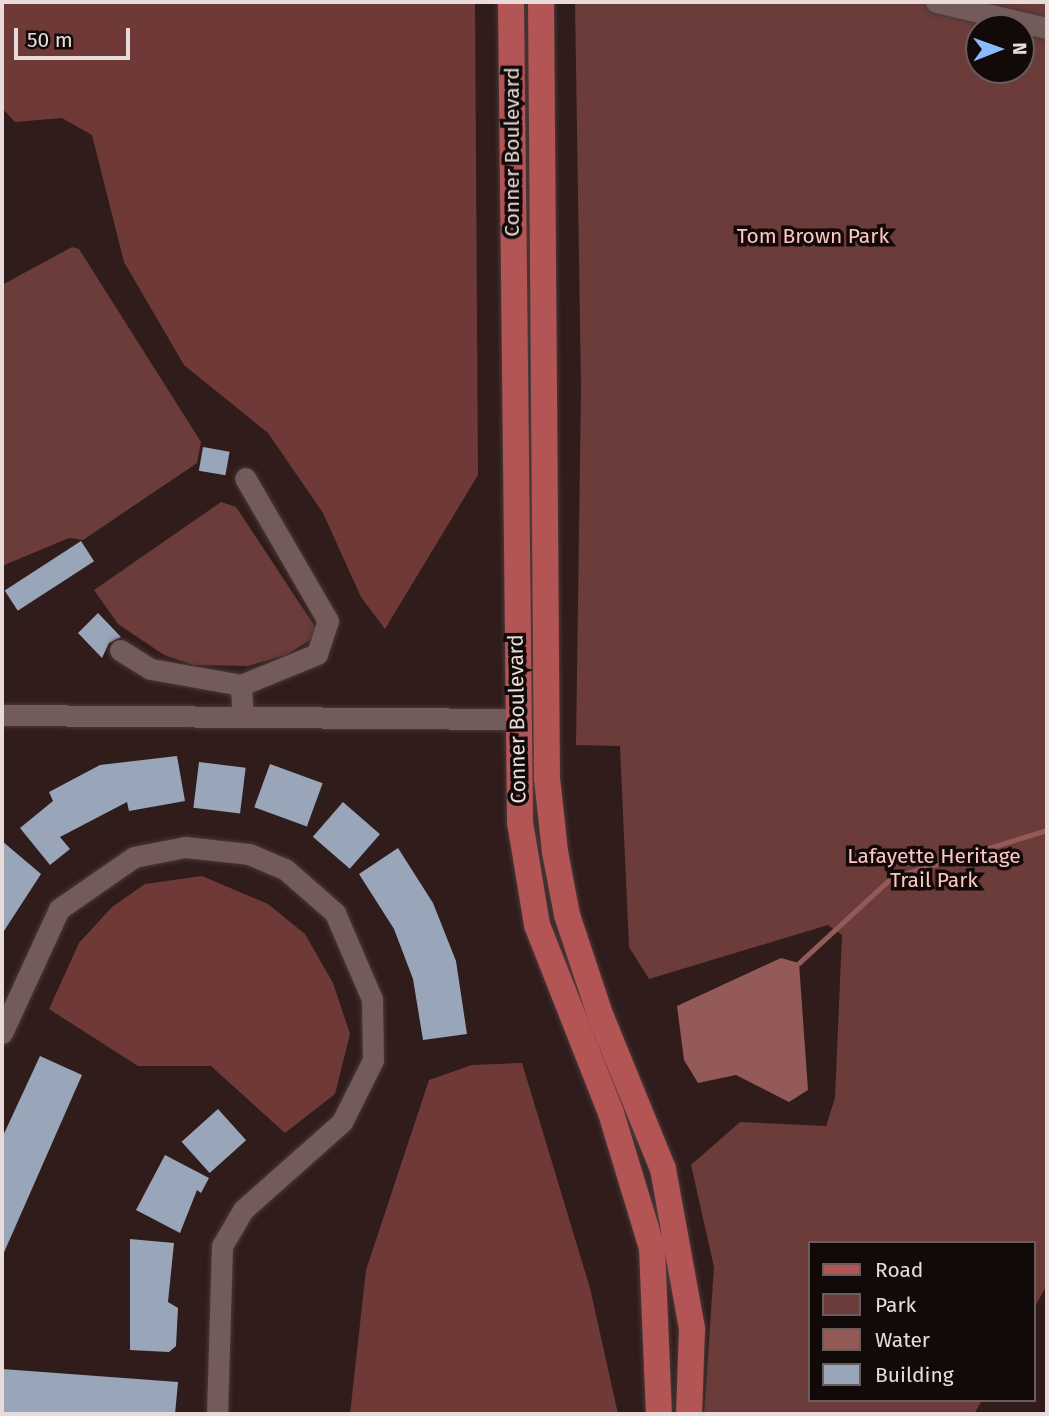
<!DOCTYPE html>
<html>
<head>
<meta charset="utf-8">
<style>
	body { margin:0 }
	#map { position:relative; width:1049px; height:1416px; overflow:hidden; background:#301c1b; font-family:"Fira Sans",sans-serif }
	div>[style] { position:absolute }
	.green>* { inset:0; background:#6b3c3a }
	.forest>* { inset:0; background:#6f3938 }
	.water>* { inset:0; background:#945a57 }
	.stream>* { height:4.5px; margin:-2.25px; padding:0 2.25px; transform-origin:2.25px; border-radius:2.25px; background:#945a57 }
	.building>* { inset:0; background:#99a5b9; transform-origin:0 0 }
	.roads { filter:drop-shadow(0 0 2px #493939) drop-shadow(0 0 2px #493939) }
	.minor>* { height:21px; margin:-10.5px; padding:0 10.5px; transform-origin:10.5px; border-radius:10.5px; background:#725b59 }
	.major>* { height:26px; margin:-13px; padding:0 13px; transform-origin:13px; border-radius:13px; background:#b35455 }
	span { translate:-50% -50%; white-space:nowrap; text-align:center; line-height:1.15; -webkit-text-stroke:7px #120909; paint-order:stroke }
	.street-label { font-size:21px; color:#e9dbd9 }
	.park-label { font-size:21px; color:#fec6c2 }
	.frame { position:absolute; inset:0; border:4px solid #e9dbd9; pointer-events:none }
	.legend { position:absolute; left:808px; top:1241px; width:228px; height:161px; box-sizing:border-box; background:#120909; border:2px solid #685d5c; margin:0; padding:9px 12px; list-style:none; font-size:21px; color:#e9dbd9 }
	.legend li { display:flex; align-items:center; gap:14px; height:35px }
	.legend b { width:35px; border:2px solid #685d5c }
	.north { position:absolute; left:965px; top:14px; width:70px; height:70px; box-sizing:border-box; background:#120909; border:2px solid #685d5c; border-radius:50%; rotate:89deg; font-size:19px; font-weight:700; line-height:28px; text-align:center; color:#e9dbd9 }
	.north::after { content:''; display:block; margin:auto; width:24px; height:32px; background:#8cb9fc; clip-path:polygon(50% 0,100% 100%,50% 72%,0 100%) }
	.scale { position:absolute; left:14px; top:28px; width:116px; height:32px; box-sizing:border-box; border:4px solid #e9dbd9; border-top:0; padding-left:9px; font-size:21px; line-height:24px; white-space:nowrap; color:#e9dbd9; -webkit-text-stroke:5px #120909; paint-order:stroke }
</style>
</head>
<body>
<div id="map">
	<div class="green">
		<div style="clip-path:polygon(evenodd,575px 2px,1047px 2px,1047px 1285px,1033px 1310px,1033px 1243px,809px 1243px,809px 1400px,982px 1400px,974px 1414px,704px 1414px,714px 1267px,691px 1165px,740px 1122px,826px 1126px,835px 1098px,842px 935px,828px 925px,649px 979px,629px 947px,620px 746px,576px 745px,581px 388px,575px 2px,979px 28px,1021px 28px,1021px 70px,979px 70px,979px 28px)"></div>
		<div style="clip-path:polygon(72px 247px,79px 249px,201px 442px,197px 463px,83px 540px,69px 538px,2px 566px,2px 285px)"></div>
		<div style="clip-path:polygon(221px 502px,236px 507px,320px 634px,286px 655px,248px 666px,193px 665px,164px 655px,118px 624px,94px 590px)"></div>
	</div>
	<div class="forest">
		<div style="clip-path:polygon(2px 2px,475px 2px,478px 475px,385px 629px,361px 597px,323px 513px,268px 433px,184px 365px,124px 262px,92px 135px,62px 118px,15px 122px,2px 108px)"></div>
		<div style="clip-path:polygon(202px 876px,268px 904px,305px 934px,333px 983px,350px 1034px,335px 1094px,285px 1133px,211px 1066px,138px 1066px,49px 1009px,79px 943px,112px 907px,145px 884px)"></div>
		<div style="clip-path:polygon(522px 1063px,590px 1288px,618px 1414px,350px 1414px,366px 1270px,429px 1080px,472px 1065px)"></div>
	</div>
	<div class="water">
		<div style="clip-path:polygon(781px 958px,799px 963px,808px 1090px,789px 1102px,736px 1075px,698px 1083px,684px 1060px,677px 1006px)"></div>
	</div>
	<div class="stream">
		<div style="left:799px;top:963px;width:125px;rotate:-42.7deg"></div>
		<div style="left:891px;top:878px;width:163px;rotate:-17.1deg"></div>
	</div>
	<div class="building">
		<div style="left:203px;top:447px;width:27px;height:24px;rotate:10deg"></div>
		<div style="left:81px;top:541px;width:24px;height:91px;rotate:57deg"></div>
		<div style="clip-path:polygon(98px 613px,121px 637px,109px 643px,102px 658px,78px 633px)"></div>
		<div style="clip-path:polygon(177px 756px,185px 801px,129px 811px,127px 802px,60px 837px,70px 849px,50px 865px,20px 828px,53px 801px,49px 792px,100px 765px)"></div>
		<div style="left:199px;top:762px;width:47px;height:46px;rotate:7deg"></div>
		<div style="left:270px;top:764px;width:56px;height:46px;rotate:20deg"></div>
		<div style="left:343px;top:802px;width:49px;height:46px;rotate:41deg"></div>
		<div style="clip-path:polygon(2px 841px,41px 874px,2px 934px)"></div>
		<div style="clip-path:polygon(398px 848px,433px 903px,456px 961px,467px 1034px,423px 1040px,413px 979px,394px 929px,359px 874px)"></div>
		<div style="clip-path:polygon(40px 1056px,82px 1075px,2px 1257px,2px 1138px)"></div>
		<div style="left:218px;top:1109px;width:42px;height:49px;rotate:48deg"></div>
		<div style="clip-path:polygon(165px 1155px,209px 1178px,201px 1193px,197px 1190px,180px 1233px,136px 1210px)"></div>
		<div style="clip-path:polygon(130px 1239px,174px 1243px,168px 1302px,178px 1308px,176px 1346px,169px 1352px,130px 1350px)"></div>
		<div style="clip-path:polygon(2px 1369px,178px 1382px,175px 1414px,2px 1414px)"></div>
	</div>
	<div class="roads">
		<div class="minor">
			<div style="left:936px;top:2px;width:114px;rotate:13.2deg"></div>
			<div style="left:120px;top:650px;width:36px;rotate:32deg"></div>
			<div style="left:151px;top:669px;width:91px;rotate:10.1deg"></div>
			<div style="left:2px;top:715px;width:514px;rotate:0.45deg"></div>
			<div style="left:243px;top:717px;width:32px;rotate:-94deg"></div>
			<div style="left:241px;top:685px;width:82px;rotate:-22.2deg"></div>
			<div style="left:317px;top:654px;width:35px;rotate:-72deg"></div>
			<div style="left:328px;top:621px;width:165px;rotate:-120.1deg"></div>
			<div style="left:2px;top:1033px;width:136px;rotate:-65.3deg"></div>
			<div style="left:59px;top:909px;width:91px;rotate:-34.7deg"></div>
			<div style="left:134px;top:857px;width:52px;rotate:-11.1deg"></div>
			<div style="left:185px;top:847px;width:64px;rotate:6.2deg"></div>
			<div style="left:249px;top:854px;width:39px;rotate:23deg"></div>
			<div style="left:285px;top:869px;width:67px;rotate:41.3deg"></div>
			<div style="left:335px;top:913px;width:94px;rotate:66.7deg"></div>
			<div style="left:372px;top:999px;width:61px;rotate:89.1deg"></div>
			<div style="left:373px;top:1060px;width:69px;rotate:116.6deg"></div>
			<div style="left:342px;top:1122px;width:132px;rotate:138.4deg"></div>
			<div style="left:243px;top:1210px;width:42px;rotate:120.3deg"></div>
			<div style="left:222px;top:1246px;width:168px;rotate:91.7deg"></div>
		</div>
		<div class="major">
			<div style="left:511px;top:2px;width:820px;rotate:89.37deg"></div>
			<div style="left:520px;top:822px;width:104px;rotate:80.6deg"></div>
			<div style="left:537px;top:925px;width:202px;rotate:68.5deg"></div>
			<div style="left:611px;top:1113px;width:141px;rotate:73.1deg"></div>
			<div style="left:652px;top:1248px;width:166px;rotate:87.6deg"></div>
			<div style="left:541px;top:2px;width:776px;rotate:89.56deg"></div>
			<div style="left:547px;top:778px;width:74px;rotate:83.8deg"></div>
			<div style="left:555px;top:852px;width:64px;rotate:79.2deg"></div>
			<div style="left:567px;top:915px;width:108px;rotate:71.6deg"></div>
			<div style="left:601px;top:1017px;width:164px;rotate:67.8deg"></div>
			<div style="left:663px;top:1169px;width:163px;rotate:79.7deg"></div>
			<div style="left:692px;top:1329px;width:85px;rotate:92deg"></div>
		</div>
	</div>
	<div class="street-label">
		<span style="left:512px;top:152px;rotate:-90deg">Conner Boulevard</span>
		<span style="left:517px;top:719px;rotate:-91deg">Conner Boulevard</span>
	</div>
	<div class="park-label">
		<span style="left:813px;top:236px">Tom Brown Park</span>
		<span style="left:934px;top:868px">Lafayette Heritage<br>Trail Park</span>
	</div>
	<div class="frame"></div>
	<ul class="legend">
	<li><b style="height:9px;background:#b35455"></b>Road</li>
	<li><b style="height:19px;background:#6b3c3a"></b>Park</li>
	<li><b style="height:19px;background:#945a57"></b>Water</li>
	<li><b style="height:19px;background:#99a5b9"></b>Building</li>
	</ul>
	<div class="north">N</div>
	<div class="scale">50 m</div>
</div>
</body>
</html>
